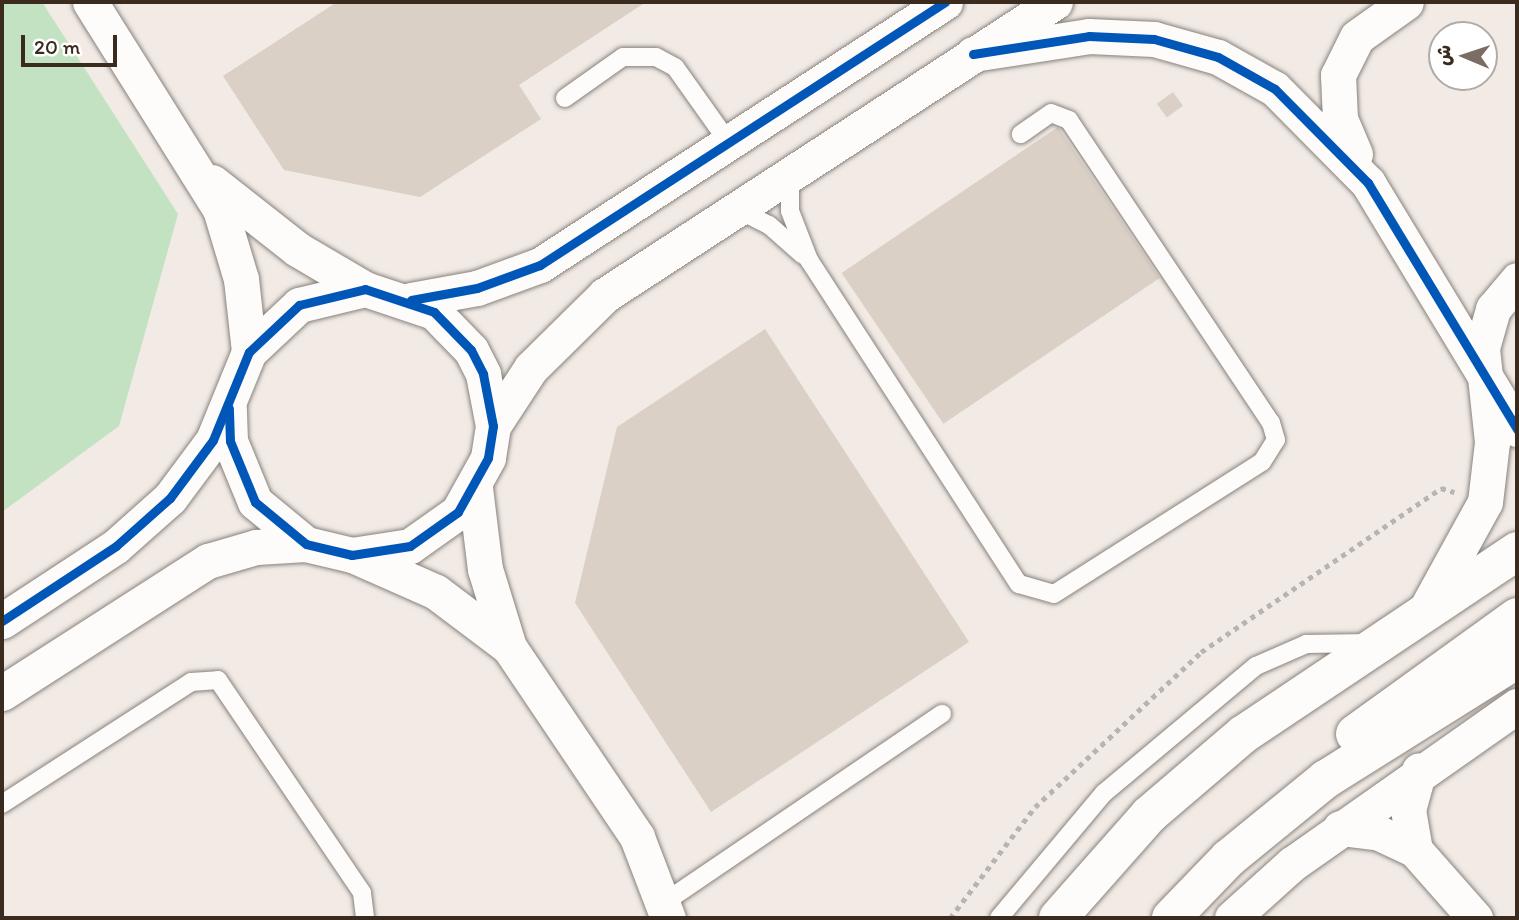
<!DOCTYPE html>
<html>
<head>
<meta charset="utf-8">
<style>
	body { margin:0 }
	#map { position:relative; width:1519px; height:920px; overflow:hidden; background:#f1eae5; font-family:Itim,"Playpen Sans Arabic",sans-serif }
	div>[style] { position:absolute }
	.green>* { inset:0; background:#c3e2c2 }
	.building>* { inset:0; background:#dbd0c6; transform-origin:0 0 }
	.path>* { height:4.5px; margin-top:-2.25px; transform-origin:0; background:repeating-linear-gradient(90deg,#b7b4b2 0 5px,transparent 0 10px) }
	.roads { filter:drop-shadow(0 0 2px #88827c) drop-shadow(0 0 2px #88827c) }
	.service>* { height:18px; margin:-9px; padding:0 9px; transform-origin:9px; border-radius:9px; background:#fdfcfb }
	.minor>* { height:35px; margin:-17.5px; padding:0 17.5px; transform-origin:17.5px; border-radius:17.5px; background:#fdfcfb }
	.tertiary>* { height:38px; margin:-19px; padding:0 19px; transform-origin:19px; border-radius:19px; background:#fdfcfb }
	.cycleway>* { height:9px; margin:-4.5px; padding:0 4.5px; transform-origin:4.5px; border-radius:4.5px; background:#0057b8 }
	span { translate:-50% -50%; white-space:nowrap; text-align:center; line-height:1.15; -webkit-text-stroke:5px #fff; paint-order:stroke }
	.frame { position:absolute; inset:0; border:4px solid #3b2a1e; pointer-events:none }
	.north { position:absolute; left:1428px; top:21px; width:70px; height:70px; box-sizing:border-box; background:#fff; border:2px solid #b1aaa5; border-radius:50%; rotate:272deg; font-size:19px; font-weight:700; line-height:28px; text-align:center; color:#3b2a1e }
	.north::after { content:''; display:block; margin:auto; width:24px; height:32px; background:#7b6d64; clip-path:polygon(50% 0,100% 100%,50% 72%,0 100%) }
	.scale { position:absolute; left:21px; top:35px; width:96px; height:32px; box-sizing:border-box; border:4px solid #3b2a1e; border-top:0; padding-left:9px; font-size:21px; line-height:24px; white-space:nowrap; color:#3b2a1e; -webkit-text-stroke:5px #fff; paint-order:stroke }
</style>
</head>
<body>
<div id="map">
	<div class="green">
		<div style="clip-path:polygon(2px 2px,42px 2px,178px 214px,119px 426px,2px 512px)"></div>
	</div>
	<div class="building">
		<div style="clip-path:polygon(337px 2px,646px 2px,519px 85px,541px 119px,420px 197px,284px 170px,223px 76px)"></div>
		<div style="left:1173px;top:92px;width:17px;height:20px;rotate:54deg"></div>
		<div style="left:1058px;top:127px;width:182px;height:261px;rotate:56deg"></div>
		<div style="clip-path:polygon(765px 329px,969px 642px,711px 812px,575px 603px,617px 427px)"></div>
	</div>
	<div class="path">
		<div style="left:950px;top:918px;width:140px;rotate:-52.6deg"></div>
		<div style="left:1035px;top:807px;width:227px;rotate:-43deg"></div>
		<div style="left:1201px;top:652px;width:291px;rotate:-34.3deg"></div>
		<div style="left:1441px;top:488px;width:14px;rotate:17deg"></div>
	</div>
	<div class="roads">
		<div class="service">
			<div style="left:565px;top:98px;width:71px;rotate:-35.3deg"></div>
			<div style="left:623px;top:57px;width:33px"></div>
			<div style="left:656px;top:57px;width:21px;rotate:28deg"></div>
			<div style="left:675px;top:67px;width:93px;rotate:54.6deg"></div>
			<div style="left:790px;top:174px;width:37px;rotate:90deg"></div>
			<div style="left:790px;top:211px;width:53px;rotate:68.8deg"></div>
			<div style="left:809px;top:260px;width:386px;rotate:57.1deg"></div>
			<div style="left:1019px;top:584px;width:36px;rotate:16deg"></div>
			<div style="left:1054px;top:594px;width:246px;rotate:-32.4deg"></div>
			<div style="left:1262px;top:462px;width:26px;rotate:-58deg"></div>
			<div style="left:1276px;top:440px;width:18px;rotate:-106deg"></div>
			<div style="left:1271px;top:423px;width:364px;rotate:-123.7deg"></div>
			<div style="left:1069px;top:120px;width:19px;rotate:-159deg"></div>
			<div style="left:1051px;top:113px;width:37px;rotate:145deg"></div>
			<div style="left:737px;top:209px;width:36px;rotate:27deg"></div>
			<div style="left:769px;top:225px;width:45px;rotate:41.4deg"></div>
			<div style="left:2px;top:804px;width:225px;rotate:-32.8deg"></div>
			<div style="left:191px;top:682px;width:27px;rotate:-4deg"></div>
			<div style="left:218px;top:680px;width:257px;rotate:55.9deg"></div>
			<div style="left:362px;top:893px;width:25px;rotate:83deg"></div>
			<div style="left:665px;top:902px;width:335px;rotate:-34.2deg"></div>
			<div style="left:999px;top:918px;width:163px;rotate:-50deg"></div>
			<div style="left:1104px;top:793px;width:198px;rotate:-39.9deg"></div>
			<div style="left:1256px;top:666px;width:55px;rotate:-23.7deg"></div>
			<div style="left:1306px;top:644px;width:63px;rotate:-0.9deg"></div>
		</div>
		<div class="minor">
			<div style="left:90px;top:2px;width:244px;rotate:57.9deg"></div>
			<div style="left:220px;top:209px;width:73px;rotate:73.3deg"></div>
			<div style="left:241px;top:279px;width:73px;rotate:83.7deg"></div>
			<div style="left:973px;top:54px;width:117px;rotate:-8.8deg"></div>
			<div style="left:1089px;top:36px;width:65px;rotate:2.6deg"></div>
			<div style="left:1154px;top:39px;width:66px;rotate:15.7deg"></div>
			<div style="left:1218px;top:57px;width:65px;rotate:29.3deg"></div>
			<div style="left:1275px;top:89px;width:132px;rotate:45.3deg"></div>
			<div style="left:1368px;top:183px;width:288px;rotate:58.8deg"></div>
			<div style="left:1355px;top:154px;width:38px;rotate:-113deg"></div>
			<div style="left:1340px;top:119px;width:44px;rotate:-92.6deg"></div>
			<div style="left:1338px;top:75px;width:42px;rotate:-63.4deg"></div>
			<div style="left:1357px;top:37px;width:60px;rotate:-35.5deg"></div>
			<div style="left:212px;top:182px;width:108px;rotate:38.2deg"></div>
			<div style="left:297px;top:249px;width:79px;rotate:30.5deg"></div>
			<div style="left:411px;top:300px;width:67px;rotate:-10.3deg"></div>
			<div style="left:477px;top:288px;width:67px;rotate:-20.1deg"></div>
			<div style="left:540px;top:265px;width:483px;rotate:-33deg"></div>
			<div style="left:493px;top:426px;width:69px;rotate:-56.8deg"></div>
			<div style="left:531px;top:368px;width:104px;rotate:-44.6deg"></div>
			<div style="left:605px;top:295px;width:537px;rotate:-33.07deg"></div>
			<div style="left:475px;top:488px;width:82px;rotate:83deg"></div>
			<div style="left:485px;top:569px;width:82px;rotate:72.9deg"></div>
			<div style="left:509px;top:647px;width:229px;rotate:56deg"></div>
			<div style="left:637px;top:837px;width:87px;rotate:69.1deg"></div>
			<div style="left:357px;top:557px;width:86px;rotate:23.9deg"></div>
			<div style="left:436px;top:592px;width:91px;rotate:37deg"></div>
			<div style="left:1425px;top:611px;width:124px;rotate:-61.2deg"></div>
			<div style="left:1485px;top:502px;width:60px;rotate:-83.3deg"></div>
			<div style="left:1492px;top:442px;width:95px;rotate:-96.1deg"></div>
			<div style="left:1482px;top:348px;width:41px;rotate:-74.2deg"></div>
			<div style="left:1493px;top:309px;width:38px;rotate:-50deg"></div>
			<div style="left:2px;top:621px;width:136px;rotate:-33.3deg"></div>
			<div style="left:116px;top:546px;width:72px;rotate:-41.6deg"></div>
			<div style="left:170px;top:498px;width:72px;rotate:-53.4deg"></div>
			<div style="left:213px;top:440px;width:95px;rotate:-67.8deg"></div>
			<div style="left:249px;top:352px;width:69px;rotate:-43.2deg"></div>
			<div style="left:299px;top:305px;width:68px;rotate:-13.6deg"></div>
			<div style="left:365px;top:289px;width:73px;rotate:18.4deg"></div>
			<div style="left:434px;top:312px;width:53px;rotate:45.8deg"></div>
			<div style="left:471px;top:350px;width:27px;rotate:63deg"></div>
			<div style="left:483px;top:374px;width:53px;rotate:79.1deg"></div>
			<div style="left:493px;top:426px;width:32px;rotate:99deg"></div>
			<div style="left:488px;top:458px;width:62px;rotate:119.1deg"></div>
			<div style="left:458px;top:512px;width:59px;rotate:144.7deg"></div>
			<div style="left:410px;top:546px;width:59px;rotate:171.2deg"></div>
			<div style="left:352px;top:555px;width:47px;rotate:-166.6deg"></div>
			<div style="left:306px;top:544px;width:66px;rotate:-140.5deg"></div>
			<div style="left:255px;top:502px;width:66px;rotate:-112.3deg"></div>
			<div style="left:230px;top:441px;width:33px;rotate:-92deg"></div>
			<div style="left:2px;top:693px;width:245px;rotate:-32.7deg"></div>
			<div style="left:208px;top:561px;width:50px;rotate:-16.3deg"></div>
			<div style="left:256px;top:547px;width:50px;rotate:-3.4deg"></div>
			<div style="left:1340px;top:828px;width:39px;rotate:7deg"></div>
			<div style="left:1379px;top:833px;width:40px;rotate:25deg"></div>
			<div style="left:1415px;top:850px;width:91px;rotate:48.6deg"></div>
			<div style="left:1415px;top:850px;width:41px;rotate:-99.9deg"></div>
			<div style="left:1408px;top:810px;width:41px;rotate:-74.6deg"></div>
			<div style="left:1232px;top:918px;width:81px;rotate:-42deg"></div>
			<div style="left:1292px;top:864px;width:275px;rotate:-35.1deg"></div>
		</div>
		<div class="tertiary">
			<div style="left:1355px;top:734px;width:200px;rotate:-35.8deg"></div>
			<div style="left:1058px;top:918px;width:137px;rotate:-48.5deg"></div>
			<div style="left:1149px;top:815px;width:125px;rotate:-40.5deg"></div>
			<div style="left:1244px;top:734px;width:329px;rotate:-33.8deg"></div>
			<div style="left:1171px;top:918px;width:83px;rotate:-46deg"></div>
			<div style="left:1229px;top:858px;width:125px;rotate:-39.2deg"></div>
			<div style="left:1326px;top:779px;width:226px;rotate:-32.1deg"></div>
		</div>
	</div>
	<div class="cycleway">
		<div style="left:973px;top:54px;width:117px;rotate:-8.8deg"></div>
		<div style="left:1089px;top:36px;width:65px;rotate:2.6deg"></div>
		<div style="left:1154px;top:39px;width:66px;rotate:15.7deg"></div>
		<div style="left:1218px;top:57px;width:65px;rotate:29.3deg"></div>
		<div style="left:1275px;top:89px;width:132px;rotate:45.3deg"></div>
		<div style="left:1368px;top:183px;width:288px;rotate:58.8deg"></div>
		<div style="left:411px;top:300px;width:67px;rotate:-10.3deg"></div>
		<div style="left:477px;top:288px;width:67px;rotate:-20.1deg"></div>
		<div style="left:540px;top:265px;width:483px;rotate:-33deg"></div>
		<div style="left:2px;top:621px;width:136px;rotate:-33.3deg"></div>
		<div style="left:116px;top:546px;width:72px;rotate:-41.6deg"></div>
		<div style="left:170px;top:498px;width:72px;rotate:-53.4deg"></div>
		<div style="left:213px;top:440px;width:95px;rotate:-67.8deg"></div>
		<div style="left:249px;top:352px;width:69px;rotate:-43.2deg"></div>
		<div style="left:299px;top:305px;width:68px;rotate:-13.6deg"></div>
		<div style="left:365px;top:289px;width:73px;rotate:18.4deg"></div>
		<div style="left:434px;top:312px;width:53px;rotate:45.8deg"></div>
		<div style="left:471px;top:350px;width:27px;rotate:63deg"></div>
		<div style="left:483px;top:374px;width:53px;rotate:79.1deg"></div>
		<div style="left:493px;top:426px;width:32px;rotate:99deg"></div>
		<div style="left:488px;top:458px;width:62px;rotate:119.1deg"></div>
		<div style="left:458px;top:512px;width:59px;rotate:144.7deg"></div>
		<div style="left:410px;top:546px;width:59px;rotate:171.2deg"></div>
		<div style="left:352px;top:555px;width:47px;rotate:-166.6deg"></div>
		<div style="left:306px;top:544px;width:66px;rotate:-140.5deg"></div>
		<div style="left:255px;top:502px;width:66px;rotate:-112.3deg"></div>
		<div style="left:230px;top:441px;width:33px;rotate:-92deg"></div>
	</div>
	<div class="frame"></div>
	<div class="north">ش</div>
	<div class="scale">20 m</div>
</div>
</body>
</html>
